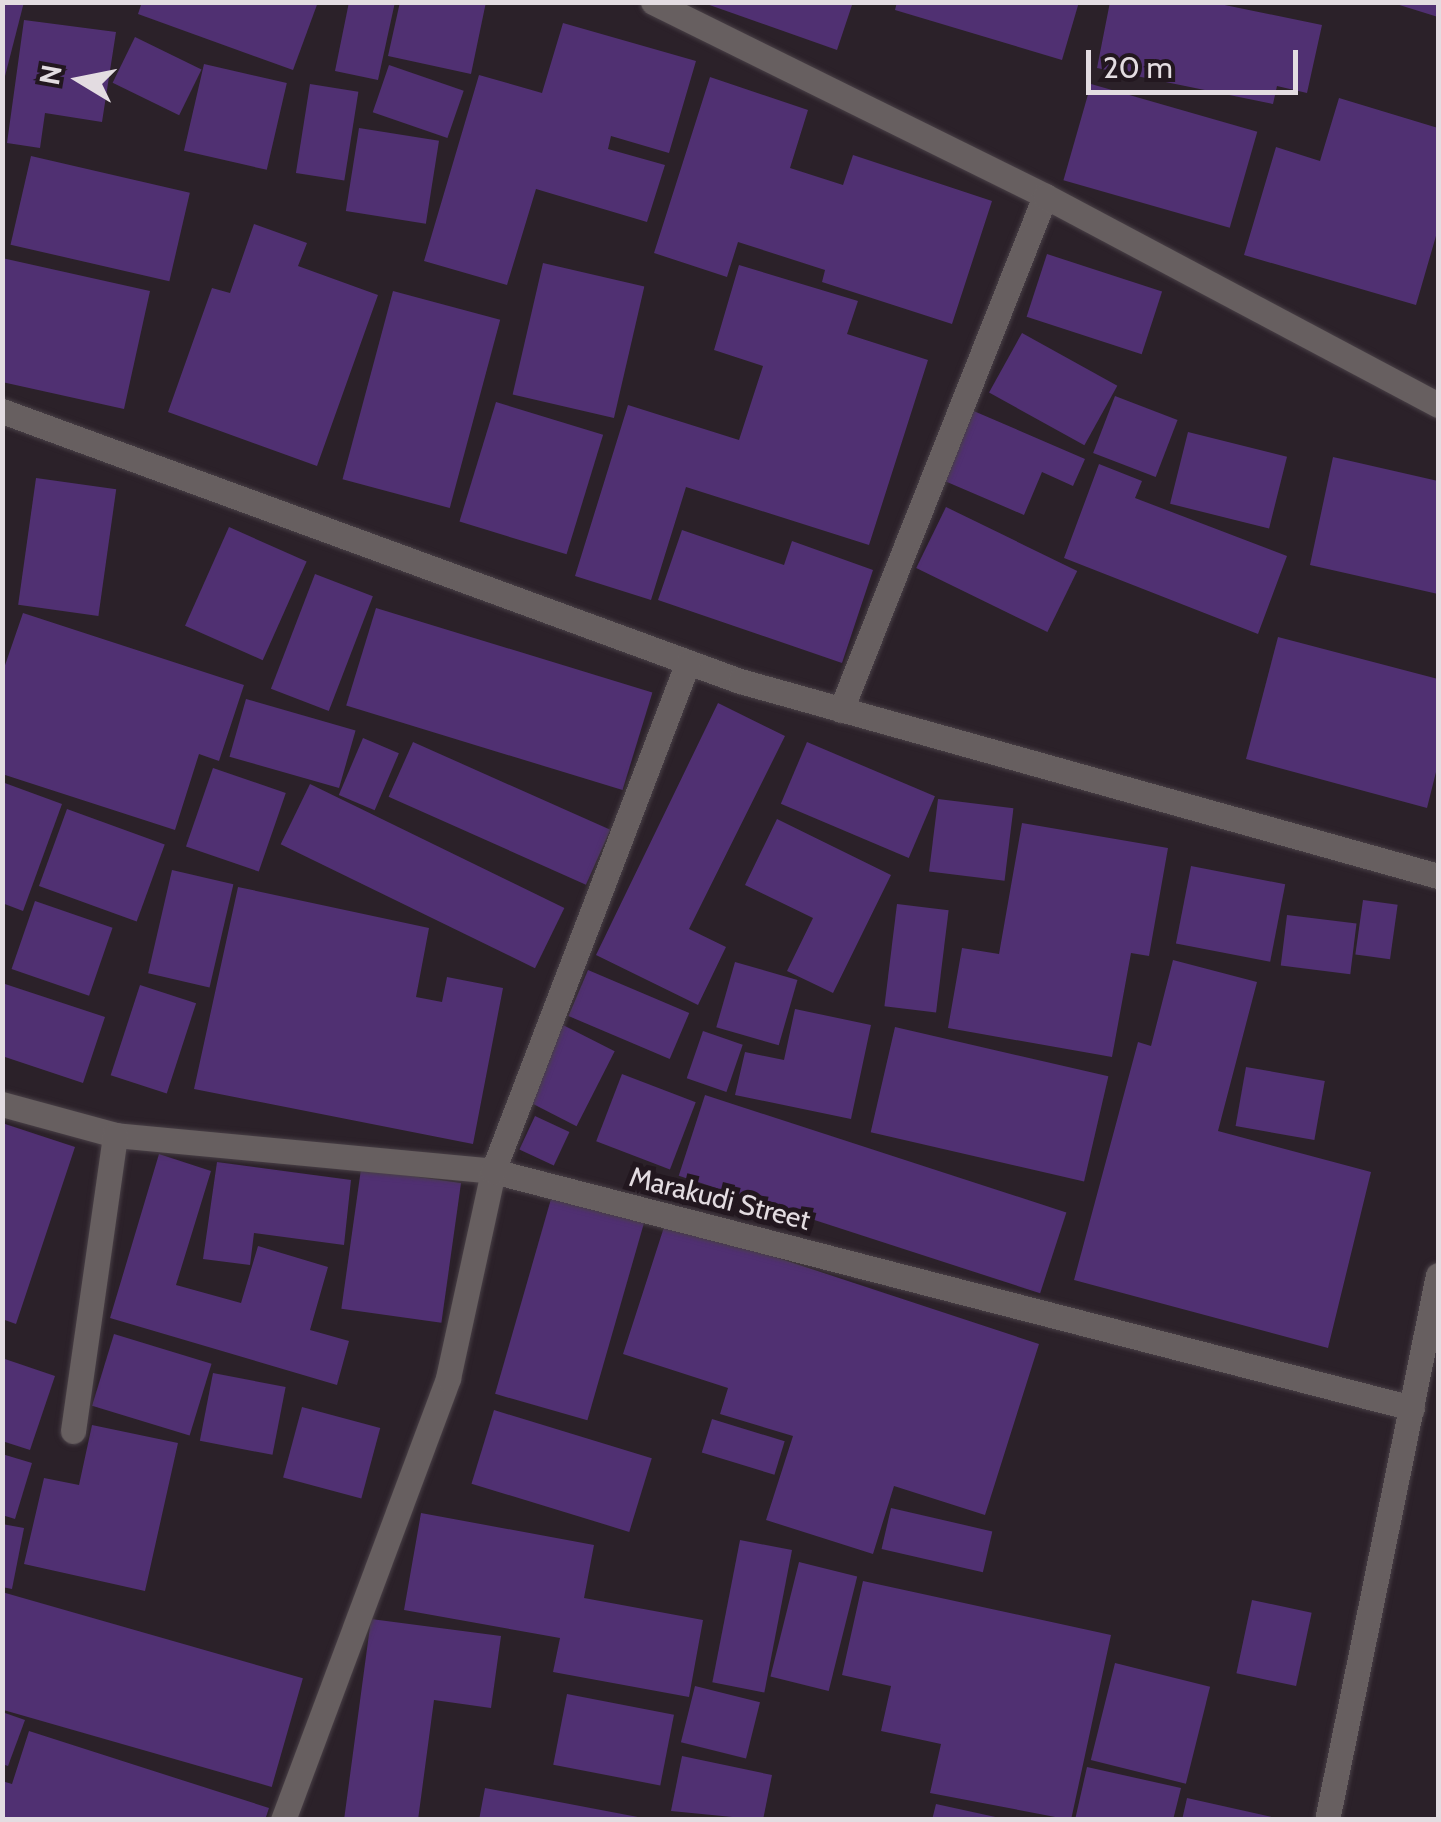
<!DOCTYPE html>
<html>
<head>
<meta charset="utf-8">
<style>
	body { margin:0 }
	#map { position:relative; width:1441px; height:1822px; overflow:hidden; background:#2b2129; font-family:Cabin,sans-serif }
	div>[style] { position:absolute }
	.building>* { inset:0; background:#503072; transform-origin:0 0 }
	.roads { filter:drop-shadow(0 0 2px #483f46) drop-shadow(0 0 2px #483f46) }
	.minor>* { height:25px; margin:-12.5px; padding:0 12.5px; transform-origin:12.5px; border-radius:12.5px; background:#675f60 }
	span { translate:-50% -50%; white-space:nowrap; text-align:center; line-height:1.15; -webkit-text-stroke:10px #22171f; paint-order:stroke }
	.street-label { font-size:28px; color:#e3dce1 }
	.frame { position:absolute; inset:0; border:5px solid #e3dce1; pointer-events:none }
	.north { position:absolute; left:30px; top:30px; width:100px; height:100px; -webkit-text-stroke:8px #22171f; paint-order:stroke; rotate:280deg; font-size:28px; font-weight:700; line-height:40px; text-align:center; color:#e3dce1 }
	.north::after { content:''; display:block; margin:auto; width:35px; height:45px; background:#e3dce1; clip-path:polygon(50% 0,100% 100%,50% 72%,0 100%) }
	.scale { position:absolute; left:1086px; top:50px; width:212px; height:45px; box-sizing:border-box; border:5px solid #e3dce1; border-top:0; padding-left:12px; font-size:30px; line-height:35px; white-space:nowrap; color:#e3dce1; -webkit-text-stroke:8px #22171f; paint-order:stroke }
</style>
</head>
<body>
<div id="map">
	<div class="building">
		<div style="clip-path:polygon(2px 2px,24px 2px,4px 80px,2px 80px)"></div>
		<div style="clip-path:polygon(142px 2px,318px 2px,293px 70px,138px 14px)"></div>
		<div style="clip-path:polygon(349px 2px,395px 2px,378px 80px,335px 71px)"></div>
		<div style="clip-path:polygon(400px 2px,486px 2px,471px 74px,388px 56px)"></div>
		<div style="clip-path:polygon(701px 2px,853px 2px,837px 50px)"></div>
		<div style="clip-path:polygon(897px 2px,1079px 2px,1062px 60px,895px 10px)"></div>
		<div style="clip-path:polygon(1110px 2px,1210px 2px,1322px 25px,1307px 93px,1277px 86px,1273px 104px,1097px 68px)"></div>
		<div style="clip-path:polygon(1393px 2px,1438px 2px,1438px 17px,1393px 3px)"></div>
		<div style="clip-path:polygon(24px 20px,116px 32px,102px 122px,45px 113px,40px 148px,7px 143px)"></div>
		<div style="clip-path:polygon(563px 23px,696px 61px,669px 153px,611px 136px,608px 149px,665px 165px,647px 222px,536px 189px,507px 285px,424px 261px,479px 75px,542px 93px)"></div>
		<div style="left:135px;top:37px;width:74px;height:51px;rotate:26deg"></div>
		<div style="left:204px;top:64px;width:85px;height:89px;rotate:13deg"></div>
		<div style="left:389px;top:65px;width:79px;height:50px;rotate:19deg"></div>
		<div style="clip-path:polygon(710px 77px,808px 110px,790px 168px,843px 185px,853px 155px,992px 201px,952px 324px,822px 282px,825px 270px,738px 242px,727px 277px,654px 253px)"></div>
		<div style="left:310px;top:84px;width:49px;height:90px;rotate:9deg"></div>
		<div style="left:1091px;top:84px;width:173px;height:100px;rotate:16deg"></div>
		<div style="clip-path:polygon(1339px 98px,1438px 128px,1438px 229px,1416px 305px,1244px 255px,1276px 147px,1320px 161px)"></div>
		<div style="left:359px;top:128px;width:81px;height:84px;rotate:9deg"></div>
		<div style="left:31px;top:156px;width:163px;height:91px;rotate:13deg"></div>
		<div style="clip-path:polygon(254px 224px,307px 243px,298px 266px,378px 295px,317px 466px,168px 412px,212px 288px,230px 293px)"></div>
		<div style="left:1047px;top:254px;width:121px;height:66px;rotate:18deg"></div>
		<div style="clip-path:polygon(2px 258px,150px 291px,124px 409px,2px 382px)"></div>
		<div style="left:543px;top:263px;width:104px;height:135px;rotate:13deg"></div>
		<div style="clip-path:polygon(739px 265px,858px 301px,847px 334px,928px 360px,869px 545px,686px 487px,651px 600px,575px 576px,628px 405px,739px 440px,763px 366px,714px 350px)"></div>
		<div style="left:393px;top:291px;width:111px;height:195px;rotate:15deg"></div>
		<div style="left:1022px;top:333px;width:109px;height:68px;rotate:29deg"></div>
		<div style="left:1115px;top:396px;width:67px;height:61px;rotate:21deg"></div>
		<div style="left:496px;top:402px;width:112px;height:125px;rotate:17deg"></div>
		<div style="clip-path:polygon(969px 409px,1085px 459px,1073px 486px,1042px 472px,1024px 515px,940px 479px)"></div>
		<div style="left:1188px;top:432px;width:102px;height:74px;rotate:14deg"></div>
		<div style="clip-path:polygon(1333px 457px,1438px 481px,1438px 594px,1310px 565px)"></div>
		<div style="clip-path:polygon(1099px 464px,1142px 481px,1135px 498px,1287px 556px,1258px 634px,1064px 558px)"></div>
		<div style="left:36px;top:478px;width:81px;height:128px;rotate:8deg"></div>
		<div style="left:946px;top:507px;width:146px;height:68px;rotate:26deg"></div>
		<div style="left:229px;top:527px;width:85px;height:108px;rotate:24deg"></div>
		<div style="clip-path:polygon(682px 530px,784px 565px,792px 541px,873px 570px,842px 663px,658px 600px)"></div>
		<div style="left:315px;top:574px;width:62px;height:123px;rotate:21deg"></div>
		<div style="left:376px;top:608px;width:289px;height:102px;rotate:17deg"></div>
		<div style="clip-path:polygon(23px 613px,244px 685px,219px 761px,199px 754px,175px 830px,2px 774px,2px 674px)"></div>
		<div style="clip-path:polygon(1278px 637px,1438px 679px,1438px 764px,1427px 808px,1246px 759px)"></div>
		<div style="left:246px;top:699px;width:114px;height:60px;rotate:16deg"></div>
		<div style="clip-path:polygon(718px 703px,785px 736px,689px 929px,726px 947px,698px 1005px,596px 955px)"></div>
		<div style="left:363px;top:738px;width:39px;height:62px;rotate:23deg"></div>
		<div style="left:413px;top:742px;width:216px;height:60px;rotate:24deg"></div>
		<div style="left:807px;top:742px;width:139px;height:67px;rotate:23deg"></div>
		<div style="left:213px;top:768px;width:77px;height:83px;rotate:19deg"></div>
		<div style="clip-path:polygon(2px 782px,62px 804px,23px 911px,2px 903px)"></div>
		<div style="left:310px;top:784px;width:283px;height:67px;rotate:26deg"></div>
		<div style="left:938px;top:799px;width:76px;height:73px;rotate:7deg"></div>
		<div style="left:67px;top:809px;width:104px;height:82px;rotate:20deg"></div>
		<div style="clip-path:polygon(777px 819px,891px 875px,833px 993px,787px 971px,813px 918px,745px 885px)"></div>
		<div style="clip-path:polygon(1022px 823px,1168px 848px,1149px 956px,1131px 953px,1112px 1057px,948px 1028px,962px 948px,999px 954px)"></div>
		<div style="left:1191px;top:866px;width:96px;height:79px;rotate:11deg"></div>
		<div style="left:172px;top:870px;width:63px;height:106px;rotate:13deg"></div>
		<div style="clip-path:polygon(238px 887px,429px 928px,416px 997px,442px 1002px,447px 977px,503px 988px,473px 1144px,194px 1089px)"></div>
		<div style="left:1363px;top:900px;width:35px;height:55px;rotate:8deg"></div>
		<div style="left:35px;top:901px;width:82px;height:72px;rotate:19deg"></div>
		<div style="left:897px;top:904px;width:52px;height:103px;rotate:7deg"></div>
		<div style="left:1287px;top:915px;width:70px;height:51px;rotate:7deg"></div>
		<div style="clip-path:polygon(1173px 960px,1257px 982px,1218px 1131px,1371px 1172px,1328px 1348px,1074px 1280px,1138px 1042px,1151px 1046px)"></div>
		<div style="left:735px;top:962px;width:65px;height:68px;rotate:16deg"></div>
		<div style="left:588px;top:970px;width:110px;height:50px;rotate:23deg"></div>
		<div style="clip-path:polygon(2px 983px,105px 1017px,83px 1083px,2px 1056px)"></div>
		<div style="left:140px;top:985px;width:59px;height:95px;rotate:18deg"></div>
		<div style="clip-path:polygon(795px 1009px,871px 1025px,851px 1119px,735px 1095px,745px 1052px,784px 1060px)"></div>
		<div style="left:563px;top:1025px;width:58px;height:84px;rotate:27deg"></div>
		<div style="left:895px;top:1027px;width:219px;height:108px;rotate:13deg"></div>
		<div style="left:703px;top:1031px;width:42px;height:50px;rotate:19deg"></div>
		<div style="left:1246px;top:1067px;width:80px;height:60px;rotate:10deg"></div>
		<div style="left:622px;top:1074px;width:79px;height:72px;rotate:21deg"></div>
		<div style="left:705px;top:1095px;width:380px;height:85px;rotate:18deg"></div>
		<div style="left:535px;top:1116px;width:38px;height:37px;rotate:25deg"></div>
		<div style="clip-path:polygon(2px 1123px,75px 1147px,16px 1324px,2px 1319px)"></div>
		<div style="clip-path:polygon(159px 1154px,211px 1171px,176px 1285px,241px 1303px,258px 1246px,328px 1267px,310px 1330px,349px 1341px,337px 1385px,110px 1318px)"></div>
		<div style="clip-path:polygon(217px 1162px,351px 1180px,344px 1245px,254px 1233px,250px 1265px,203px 1259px)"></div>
		<div style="left:361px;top:1169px;width:101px;height:141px;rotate:8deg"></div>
		<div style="left:553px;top:1192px;width:96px;height:210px;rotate:16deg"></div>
		<div style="clip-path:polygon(666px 1221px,1039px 1344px,985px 1515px,894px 1486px,873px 1554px,766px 1520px,793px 1436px,720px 1414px,728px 1388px,623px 1354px)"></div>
		<div style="left:114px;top:1334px;width:102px;height:75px;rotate:17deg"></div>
		<div style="clip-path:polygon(2px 1358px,55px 1376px,30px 1450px,2px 1441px)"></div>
		<div style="left:213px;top:1373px;width:74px;height:69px;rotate:11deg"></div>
		<div style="left:302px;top:1407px;width:81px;height:73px;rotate:15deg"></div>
		<div style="left:494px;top:1410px;width:165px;height:77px;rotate:17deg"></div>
		<div style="left:712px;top:1419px;width:76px;height:35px;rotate:17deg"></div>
		<div style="clip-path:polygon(92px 1425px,178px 1443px,145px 1591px,24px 1564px,44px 1478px,79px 1485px)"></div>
		<div style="clip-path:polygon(2px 1454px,32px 1463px,15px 1519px,2px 1515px)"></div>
		<div style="left:891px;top:1508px;width:104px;height:42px;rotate:13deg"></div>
		<div style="clip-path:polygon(421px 1513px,594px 1545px,584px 1598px,703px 1620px,689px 1697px,553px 1672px,560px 1638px,404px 1610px)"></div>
		<div style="clip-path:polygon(2px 1524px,24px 1528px,12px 1589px,2px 1587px)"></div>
		<div style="left:740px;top:1540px;width:53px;height:145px;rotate:11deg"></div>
		<div style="left:799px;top:1562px;width:60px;height:118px;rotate:14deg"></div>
		<div style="clip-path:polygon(863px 1581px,1111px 1635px,1071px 1820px,930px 1793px,941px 1744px,881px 1731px,891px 1686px,842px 1675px)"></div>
		<div style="left:2px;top:1592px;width:313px;height:113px;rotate:16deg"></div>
		<div style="left:1252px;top:1600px;width:61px;height:75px;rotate:12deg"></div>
		<div style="clip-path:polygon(371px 1619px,501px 1636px,491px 1708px,434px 1700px,418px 1820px,344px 1820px)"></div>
		<div style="left:1115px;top:1663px;width:98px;height:100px;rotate:14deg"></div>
		<div style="left:695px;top:1686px;width:67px;height:58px;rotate:14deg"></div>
		<div style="left:567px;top:1694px;width:109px;height:72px;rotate:11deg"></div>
		<div style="clip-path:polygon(2px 1712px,25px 1720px,8px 1766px,2px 1764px)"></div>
		<div style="clip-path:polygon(29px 1731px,269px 1808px,265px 1820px,2px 1820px,2px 1781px,12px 1784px)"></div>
		<div style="clip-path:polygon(682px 1756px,772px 1775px,763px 1820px,671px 1811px)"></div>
		<div style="clip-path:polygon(1087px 1767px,1181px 1788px,1173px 1820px,1075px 1820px)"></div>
		<div style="clip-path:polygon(485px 1788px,643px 1818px,643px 1820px,479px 1820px)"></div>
		<div style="clip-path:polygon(1187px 1798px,1276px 1818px,1276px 1820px,1182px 1820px)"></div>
		<div style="clip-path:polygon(936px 1804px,1000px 1818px,1000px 1820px,932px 1820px)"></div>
	</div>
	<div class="roads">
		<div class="minor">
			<div style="left:653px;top:2px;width:437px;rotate:26.3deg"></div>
			<div style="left:1045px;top:196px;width:553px;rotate:111.65deg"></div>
			<div style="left:1045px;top:196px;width:445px;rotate:28deg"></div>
			<div style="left:2px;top:411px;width:786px;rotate:20.1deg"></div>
			<div style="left:740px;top:681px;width:725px;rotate:15.61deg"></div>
			<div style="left:2px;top:1104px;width:117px;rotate:15.3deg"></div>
			<div style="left:115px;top:1135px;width:380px;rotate:5.4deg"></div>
			<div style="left:493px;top:1171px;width:949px;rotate:14.46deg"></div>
			<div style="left:73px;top:1431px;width:299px;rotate:-81.9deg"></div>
			<div style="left:283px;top:1820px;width:472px;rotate:-69.5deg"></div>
			<div style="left:448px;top:1378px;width:212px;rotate:-77.7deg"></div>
			<div style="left:493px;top:1171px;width:545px;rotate:-69.04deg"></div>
			<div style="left:1327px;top:1820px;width:556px;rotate:-78.49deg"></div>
		</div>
	</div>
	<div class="street-label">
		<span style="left:720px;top:1198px;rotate:14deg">Marakudi Street</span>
	</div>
	<div class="frame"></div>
	<div class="north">N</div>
	<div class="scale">20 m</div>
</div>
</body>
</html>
